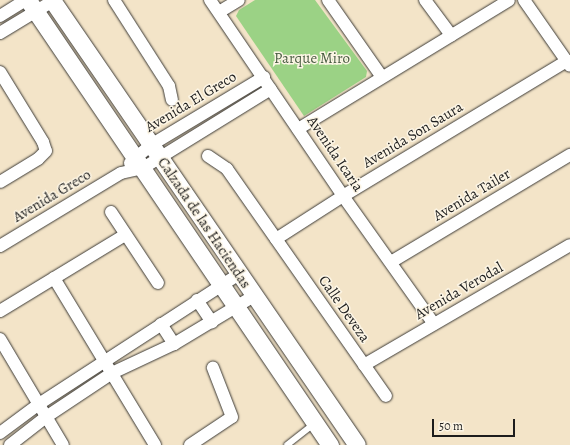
<!DOCTYPE html>
<html>
<head>
<meta charset="utf-8">
<style>
	body { margin:0 }
	#map { position:relative; width:570px; height:445px; overflow:hidden; background:#f3e4c8; font-family:Alegreya,serif }
	div>[style] { position:absolute }
	.green>* { inset:0; background:#9bd285 }
	.roads { filter:drop-shadow(0 0 1px #3c3a36) drop-shadow(0 0 1px #3c3a36) }
	.service>* { height:6px; margin:-3px; padding:0 3px; transform-origin:3px; border-radius:3px; background:#fff }
	.minor>* { height:12px; margin:-6px; padding:0 6px; transform-origin:6px; border-radius:6px; background:#fff }
	.secondary>* { height:17px; margin:-8.5px; padding:0 8.5px; transform-origin:8.5px; border-radius:8.5px; background:#fff }
	span { translate:-50% -50%; white-space:nowrap; text-align:center; line-height:1.15; -webkit-text-stroke:3px #fcf5e5; paint-order:stroke }
	.park-label { font-size:15px; color:#485c41 }
	.street-label { font-size:15px; color:#1c1c1c }
	.scale { position:absolute; left:432px; top:419px; width:83px; height:18px; box-sizing:border-box; border:2px solid #1c1c1c; border-top:0; padding-left:5px; font-size:12px; line-height:14px; white-space:nowrap; color:#1c1c1c; -webkit-text-stroke:3px #fcf5e5; paint-order:stroke }
</style>
</head>
<body>
<div id="map">
	<div class="green">
		<div style="clip-path:polygon(255px 0,315px 0,367px 71px,366px 77px,304px 116px,236px 16px,239px 10px)"></div>
	</div>
	<div class="roads">
		<div class="service">
			<div style="left:287px;top:445px;width:34px;rotate:-38deg"></div>
		</div>
		<div class="minor">
			<div style="left:114px;top:0;width:102px;rotate:57.4deg"></div>
			<div style="left:169px;top:86px;width:14px;rotate:78deg"></div>
			<div style="left:210px;top:0;width:237px;rotate:55.8deg"></div>
			<div style="left:343px;top:196px;width:157px;rotate:54.6deg"></div>
			<div style="left:328px;top:0;width:94px;rotate:55deg"></div>
			<div style="left:425px;top:0;width:44px;rotate:53.4deg"></div>
			<div style="left:524px;top:0;width:80px;rotate:55.1deg"></div>
			<div style="left:219px;top:12px;width:23px;rotate:-31deg"></div>
			<div style="left:0;top:16px;width:31px;rotate:-32deg"></div>
			<div style="left:0;top:33px;width:62px;rotate:-31.1deg"></div>
			<div style="left:0;top:72px;width:82px;rotate:58.4deg"></div>
			<div style="left:43px;top:142px;width:9px;rotate:72deg"></div>
			<div style="left:46px;top:151px;width:11px;rotate:135deg"></div>
			<div style="left:38px;top:159px;width:44px;rotate:148.8deg"></div>
			<div style="left:298px;top:129px;width:247px;rotate:-31.4deg"></div>
			<div style="left:208px;top:156px;width:23px;rotate:34deg"></div>
			<div style="left:227px;top:169px;width:277px;rotate:55deg"></div>
			<div style="left:130px;top:163px;width:28px;rotate:-41deg"></div>
			<div style="left:151px;top:145px;width:132px;rotate:-31deg"></div>
			<div style="left:111px;top:212px;width:85px;rotate:56.5deg"></div>
			<div style="left:276px;top:239px;width:80px;rotate:-32.7deg"></div>
			<div style="left:343px;top:196px;width:262px;rotate:-31.1deg"></div>
			<div style="left:0;top:246px;width:141px;rotate:-31.1deg"></div>
			<div style="left:121px;top:173px;width:23px;rotate:-13deg"></div>
			<div style="left:143px;top:168px;width:150px;rotate:-31.7deg"></div>
			<div style="left:391px;top:262px;width:209px;rotate:-30.9deg"></div>
			<div style="left:54px;top:278px;width:195px;rotate:58.8deg"></div>
			<div style="left:197px;top:300px;width:27px;rotate:56deg"></div>
			<div style="left:0;top:311px;width:146px;rotate:-31.3deg"></div>
			<div style="left:161px;top:324px;width:24px;rotate:57deg"></div>
			<div style="left:0;top:339px;width:123px;rotate:59.3deg"></div>
			<div style="left:364px;top:365px;width:238px;rotate:-30.2deg"></div>
			<div style="left:0;top:433px;width:49px;rotate:-36.6deg"></div>
			<div style="left:39px;top:404px;width:239px;rotate:-33deg"></div>
			<div style="left:10px;top:445px;width:46px;rotate:-37.9deg"></div>
			<div style="left:46px;top:417px;width:79px;rotate:-33.7deg"></div>
			<div style="left:112px;top:373px;width:68px;rotate:-25.1deg"></div>
			<div style="left:174px;top:344px;width:93px;rotate:-31deg"></div>
			<div style="left:190px;top:445px;width:50px;rotate:-33.7deg"></div>
			<div style="left:232px;top:417px;width:53px;rotate:-111.2deg"></div>
		</div>
		<div class="secondary">
			<div style="left:28px;top:0;width:538px;rotate:55.84deg"></div>
			<div style="left:52px;top:0;width:539px;rotate:55.57deg"></div>
		</div>
	</div>
	<div class="park-label">
		<span style="left:312px;top:59px">Parque Miro</span>
	</div>
	<div class="street-label">
		<span style="left:191px;top:102px;rotate:-31deg">Avenida El Greco</span>
		<span style="left:413px;top:135px;rotate:-31deg">Avenida Son Saura</span>
		<span style="left:335px;top:154px;rotate:56deg">Avenida Icaria</span>
		<span style="left:472px;top:195px;rotate:-31deg">Avenida Tailer</span>
		<span style="left:52px;top:196px;rotate:-31deg">Avenida Greco</span>
		<span style="left:204px;top:223px;rotate:56deg">Calzada de las Haciendas</span>
		<span style="left:459px;top:291px;rotate:-30deg">Avenida Verodal</span>
		<span style="left:344px;top:309px;rotate:55deg">Calle Deveza</span>
	</div>
	<div class="scale">50 m</div>
</div>
</body>
</html>
